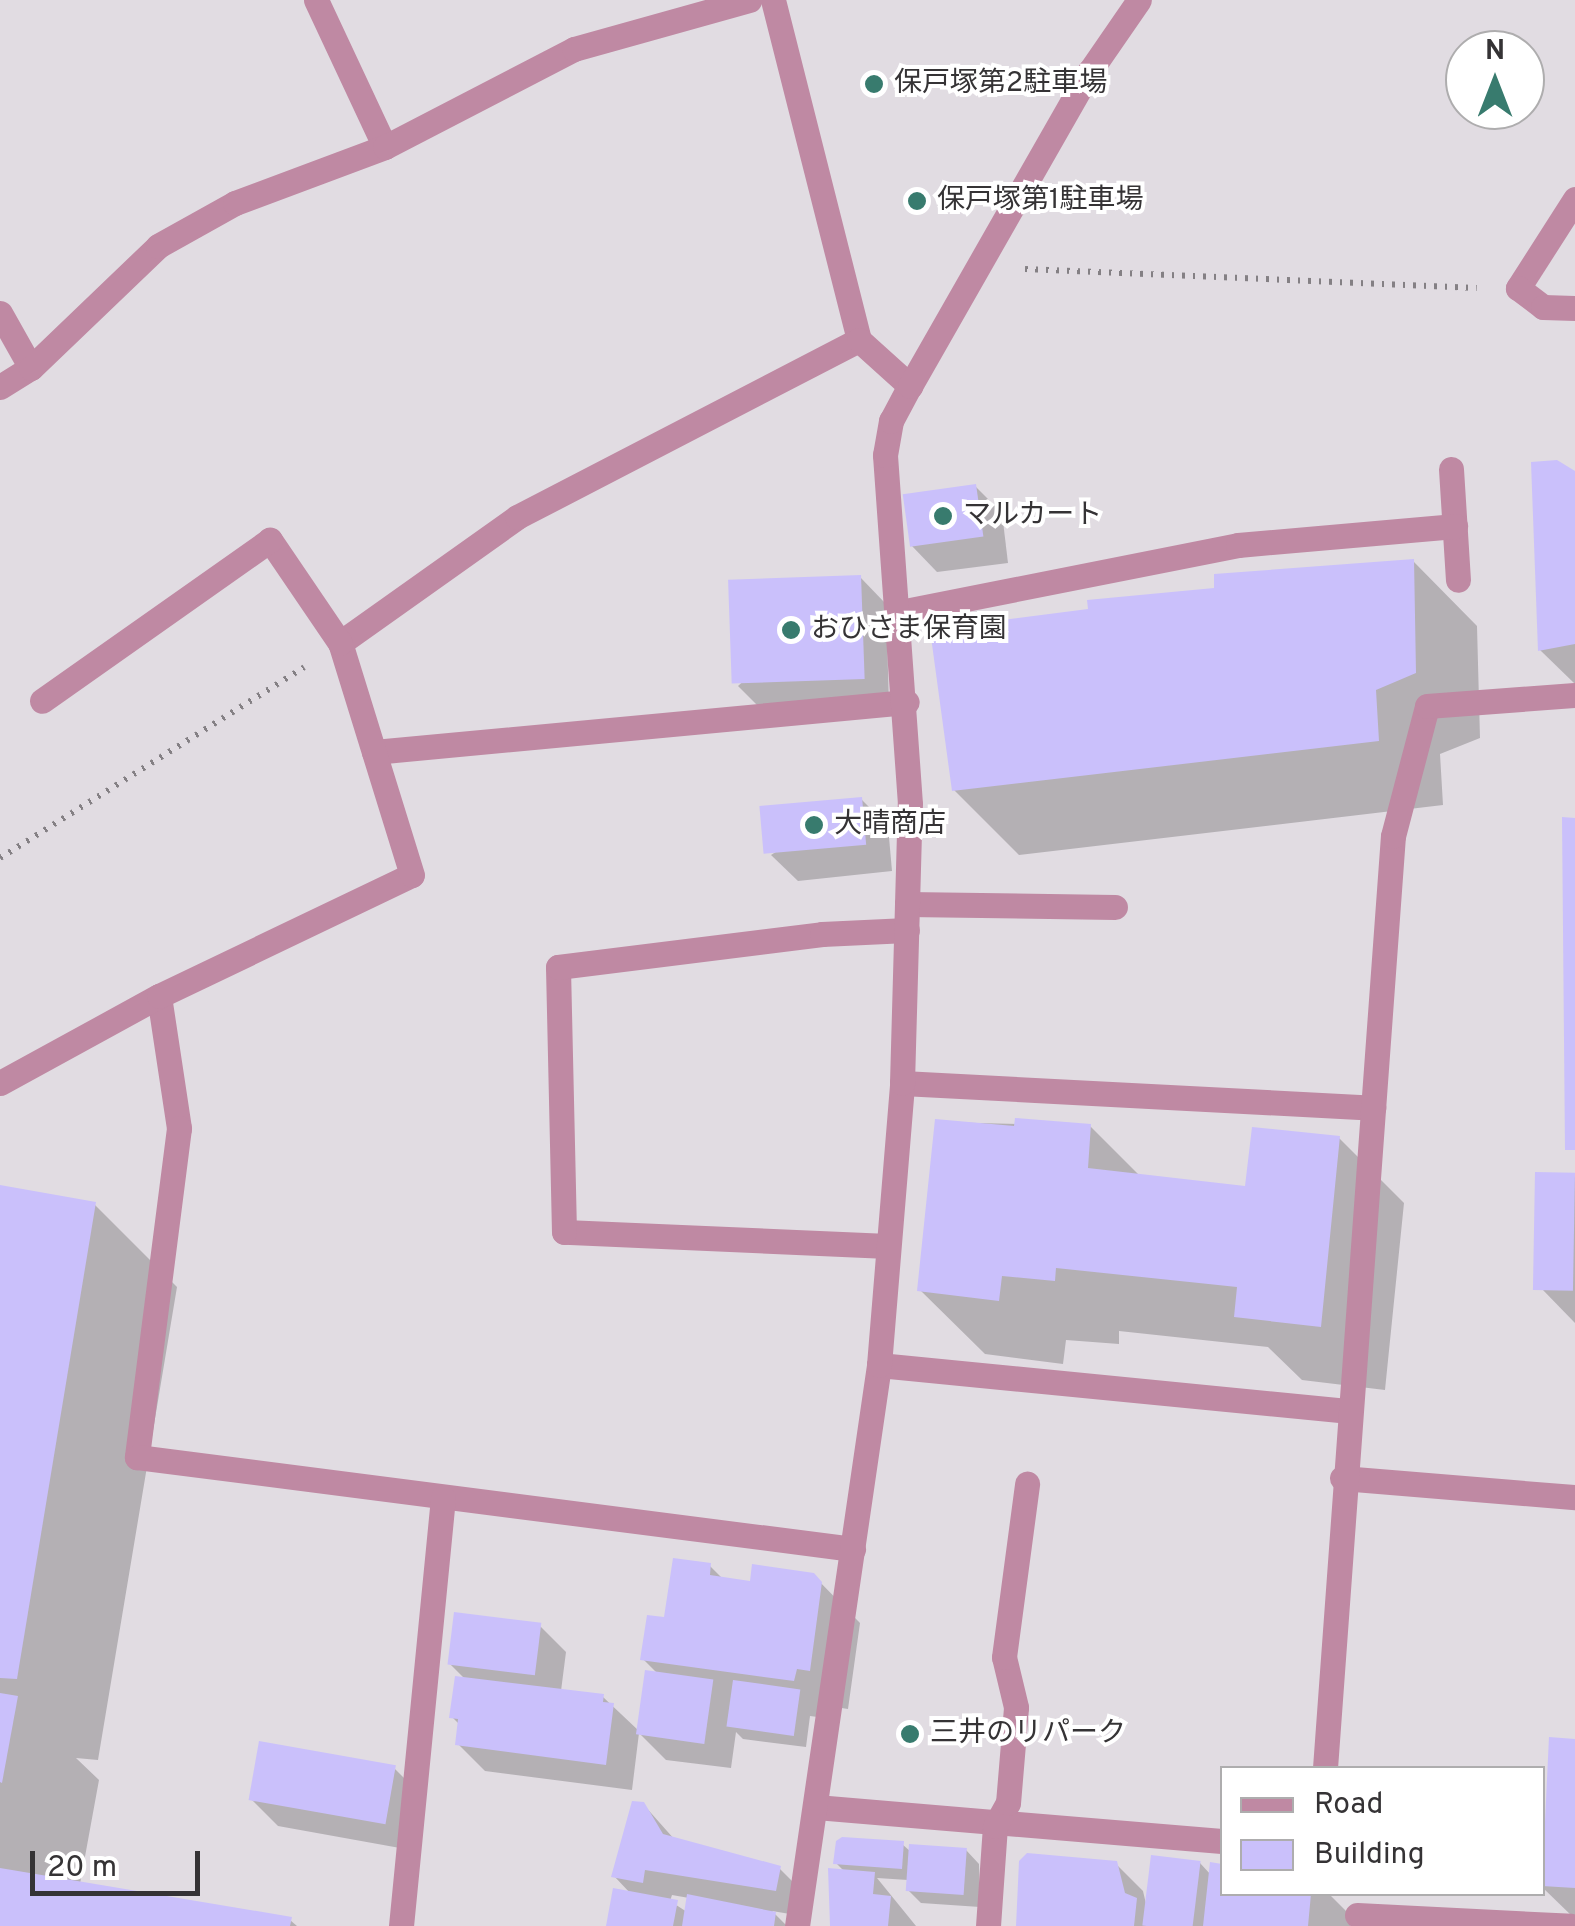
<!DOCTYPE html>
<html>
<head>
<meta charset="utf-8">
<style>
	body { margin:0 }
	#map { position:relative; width:1575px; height:1926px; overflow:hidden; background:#e1dce2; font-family:Overpass,"Noto Sans JP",sans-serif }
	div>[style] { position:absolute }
	.shadow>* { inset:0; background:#0003 }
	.building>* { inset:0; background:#cac0fb; transform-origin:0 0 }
	.path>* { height:6px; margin-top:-3px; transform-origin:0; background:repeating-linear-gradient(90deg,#848084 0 2.5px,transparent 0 10.5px) }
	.minor>* { height:25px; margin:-12.5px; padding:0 12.5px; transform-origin:12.5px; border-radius:12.5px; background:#bf89a3 }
	.dots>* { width:28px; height:28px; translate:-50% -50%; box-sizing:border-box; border:5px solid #fff; border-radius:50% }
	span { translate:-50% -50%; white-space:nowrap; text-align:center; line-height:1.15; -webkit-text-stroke:8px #fff; paint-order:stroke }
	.poi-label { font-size:28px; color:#353335 }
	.left { translate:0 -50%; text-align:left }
	.legend { position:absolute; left:1220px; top:1766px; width:325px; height:130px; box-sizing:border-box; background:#fff; border:2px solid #aeadae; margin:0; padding:12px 18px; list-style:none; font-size:30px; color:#353335 }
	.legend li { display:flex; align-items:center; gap:20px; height:50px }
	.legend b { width:50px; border:2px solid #aeadae }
	.north { position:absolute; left:1445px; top:30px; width:100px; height:100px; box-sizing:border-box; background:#fff; border:2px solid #aeadae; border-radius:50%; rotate:0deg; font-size:28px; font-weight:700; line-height:40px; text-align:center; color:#353335 }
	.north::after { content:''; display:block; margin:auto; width:35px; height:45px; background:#387b6e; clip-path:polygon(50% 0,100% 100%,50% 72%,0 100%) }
	.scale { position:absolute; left:30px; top:1851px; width:170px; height:45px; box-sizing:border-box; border:5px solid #353335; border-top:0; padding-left:12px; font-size:30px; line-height:35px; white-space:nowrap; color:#353335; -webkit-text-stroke:8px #fff; paint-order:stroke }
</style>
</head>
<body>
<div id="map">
	<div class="shadow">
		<div style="clip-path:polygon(1575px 474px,1575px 684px,1540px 650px)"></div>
		<div style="clip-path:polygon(975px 486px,1002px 513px,1008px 563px,937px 572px,911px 545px)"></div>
		<div style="clip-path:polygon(1413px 561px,1477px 626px,1480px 738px,1440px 754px,1443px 805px,1019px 855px,954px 790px,1090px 612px)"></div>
		<div style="clip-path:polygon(860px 577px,886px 604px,889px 705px,765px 713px,738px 686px)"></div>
		<div style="clip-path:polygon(861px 799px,888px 826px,892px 871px,798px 881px,771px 855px)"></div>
		<div style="clip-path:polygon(937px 1122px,1090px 1126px,1140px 1176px,1247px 1188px,1339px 1138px,1404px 1203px,1385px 1390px,1302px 1380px,1268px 1347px,1119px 1331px,1119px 1344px,1066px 1340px,1063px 1364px,985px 1354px,920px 1290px)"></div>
		<div style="clip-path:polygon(1575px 1175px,1575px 1323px,1541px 1288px)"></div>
		<div style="clip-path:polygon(0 1187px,95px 1205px,177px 1287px,98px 1760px,76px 1758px,99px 1780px,80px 1884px,290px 1920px,297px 1926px,0 1926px)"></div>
		<div style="clip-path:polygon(710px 1566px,724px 1580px,752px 1584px,813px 1575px,860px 1623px,848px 1709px,835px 1707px,833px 1719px,810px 1716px,806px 1747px,743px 1739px,736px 1732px,731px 1768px,666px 1760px,639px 1733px,632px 1790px,485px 1771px,458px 1744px,460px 1725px,452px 1717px,465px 1679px,450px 1664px,540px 1626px,566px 1652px,561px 1691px,603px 1697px,639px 1731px,658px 1674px,643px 1659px)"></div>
		<div style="clip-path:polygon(1551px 1740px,1575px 1742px,1575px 1919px,1542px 1887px)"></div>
		<div style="clip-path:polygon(394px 1768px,421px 1795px,411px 1850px,278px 1826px,251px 1799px)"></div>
		<div style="clip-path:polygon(evenodd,643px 1804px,675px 1840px,779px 1868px,806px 1895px,802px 1916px,772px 1911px,787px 1926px,609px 1926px,631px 1894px,614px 1876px,643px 1804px,672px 1895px,689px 1898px,687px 1912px,670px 1901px,672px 1895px)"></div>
		<div style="clip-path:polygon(902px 1844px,911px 1852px,966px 1850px,979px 1864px,980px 1907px,921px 1903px,908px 1890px,908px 1880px,877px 1878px,916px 1926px,831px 1926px,845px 1872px,836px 1863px)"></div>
		<div style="clip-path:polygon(1200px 1863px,1211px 1875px,1212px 1865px,1222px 1866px,1222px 1894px,1329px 1894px,1351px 1916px,1350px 1926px,1019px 1926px,1116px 1864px,1143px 1891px,1147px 1908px)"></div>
	</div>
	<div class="building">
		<div style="clip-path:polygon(1557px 460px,1575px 471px,1575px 644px,1538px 651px,1531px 462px)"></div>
		<div style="left:976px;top:484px;width:53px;height:74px;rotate:82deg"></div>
		<div style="clip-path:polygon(1414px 559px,1416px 673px,1376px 690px,1379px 741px,952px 791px,931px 637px,940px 635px,939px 628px,1088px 609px,1087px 600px,1214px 588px,1214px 574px)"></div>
		<div style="left:861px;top:575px;width:104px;height:133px;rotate:88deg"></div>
		<div style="left:862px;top:797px;width:48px;height:103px;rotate:85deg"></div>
		<div style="clip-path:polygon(1562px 817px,1575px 818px,1575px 1150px,1565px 1150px)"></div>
		<div style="clip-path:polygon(1015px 1118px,1091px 1124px,1088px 1168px,1245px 1186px,1252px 1127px,1340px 1136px,1321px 1327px,1234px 1317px,1237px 1287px,1056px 1268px,1055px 1281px,1002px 1276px,999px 1301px,917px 1291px,935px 1119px,1014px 1126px)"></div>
		<div style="left:1535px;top:1172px;width:40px;height:118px;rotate:1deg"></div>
		<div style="clip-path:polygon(0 1185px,96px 1202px,17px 1679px,0 1678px)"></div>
		<div style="clip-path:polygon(673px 1558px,711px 1563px,710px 1575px,750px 1581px,752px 1564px,814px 1573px,822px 1582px,810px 1671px,797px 1669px,794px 1681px,640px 1660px,647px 1615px,664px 1617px)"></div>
		<div style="left:454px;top:1612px;width:88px;height:53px;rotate:7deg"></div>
		<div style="left:645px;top:1670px;width:69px;height:65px;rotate:8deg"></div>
		<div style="clip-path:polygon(455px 1676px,604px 1694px,603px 1702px,614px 1703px,606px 1765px,455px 1745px,458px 1719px,449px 1718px)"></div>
		<div style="left:733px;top:1680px;width:68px;height:47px;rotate:8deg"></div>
		<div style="clip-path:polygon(0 1693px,18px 1696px,2px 1783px,0 1782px)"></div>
		<div style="clip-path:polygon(1549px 1737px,1575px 1739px,1575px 1888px,1542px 1886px)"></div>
		<div style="left:259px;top:1741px;width:139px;height:60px;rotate:10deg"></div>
		<div style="clip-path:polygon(632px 1801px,644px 1802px,663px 1834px,781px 1866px,776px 1891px,645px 1870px,643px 1883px,611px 1877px)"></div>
		<div style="clip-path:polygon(842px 1837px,904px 1841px,902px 1869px,833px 1864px,836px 1841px)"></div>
		<div style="left:909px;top:1844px;width:58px;height:47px;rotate:4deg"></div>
		<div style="clip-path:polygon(1027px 1853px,1117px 1861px,1125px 1893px,1137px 1898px,1134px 1926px,1016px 1926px,1019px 1861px)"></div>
		<div style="left:1151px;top:1855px;width:50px;height:71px;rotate:7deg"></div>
		<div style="clip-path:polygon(1210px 1862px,1222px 1864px,1222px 1894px,1311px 1894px,1308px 1926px,1203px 1926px)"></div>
		<div style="clip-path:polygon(0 1868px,292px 1917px,290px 1926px,0 1926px)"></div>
		<div style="clip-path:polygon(828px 1868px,875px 1872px,873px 1894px,891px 1896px,888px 1926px,830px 1926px)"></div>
		<div style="clip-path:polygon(613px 1888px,678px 1900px,673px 1926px,606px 1926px)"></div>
		<div style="clip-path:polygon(687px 1894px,776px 1912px,774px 1926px,682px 1926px)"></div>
	</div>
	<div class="path">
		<div style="left:1025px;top:269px;width:452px;rotate:2.4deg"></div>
		<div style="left:0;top:858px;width:359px;rotate:-32.1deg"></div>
	</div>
	<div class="minor">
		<div style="left:316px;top:0;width:162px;rotate:64.9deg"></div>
		<div style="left:773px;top:0;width:351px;rotate:75.8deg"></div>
		<div style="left:1575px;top:199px;width:106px;rotate:122.6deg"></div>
		<div style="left:1518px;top:288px;width:31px;rotate:37deg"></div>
		<div style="left:1543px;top:307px;width:32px;rotate:2deg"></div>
		<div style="left:0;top:313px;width:63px;rotate:60.6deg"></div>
		<div style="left:0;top:387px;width:36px;rotate:-32deg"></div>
		<div style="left:31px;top:368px;width:176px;rotate:-43.8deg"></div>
		<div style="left:158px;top:246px;width:88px;rotate:-29.2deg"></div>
		<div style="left:235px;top:203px;width:160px;rotate:-20.5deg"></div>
		<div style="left:385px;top:147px;width:213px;rotate:-27.4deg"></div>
		<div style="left:574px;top:49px;width:182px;rotate:-15.6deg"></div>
		<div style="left:1451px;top:469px;width:111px;rotate:86.4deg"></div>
		<div style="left:900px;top:612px;width:345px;rotate:-11.2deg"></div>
		<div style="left:1238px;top:545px;width:218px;rotate:-5deg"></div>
		<div style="left:340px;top:643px;width:217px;rotate:-35.4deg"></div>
		<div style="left:517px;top:517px;width:385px;rotate:-27.4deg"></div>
		<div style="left:859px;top:340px;width:69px;rotate:42deg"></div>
		<div style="left:374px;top:752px;width:535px;rotate:-5.36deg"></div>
		<div style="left:907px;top:904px;width:208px;rotate:0.8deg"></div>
		<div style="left:159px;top:996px;width:134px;rotate:81.4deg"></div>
		<div style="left:179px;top:1128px;width:332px;rotate:97.3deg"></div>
		<div style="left:137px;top:1457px;width:722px;rotate:7.32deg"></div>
		<div style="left:0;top:1083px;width:181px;rotate:-28.7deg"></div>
		<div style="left:159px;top:996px;width:280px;rotate:-25.6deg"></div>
		<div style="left:412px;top:875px;width:243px;rotate:-107.2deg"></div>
		<div style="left:340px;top:643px;width:125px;rotate:-124.2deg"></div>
		<div style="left:270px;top:540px;width:279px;rotate:144.8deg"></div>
		<div style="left:902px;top:1083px;width:472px;rotate:3deg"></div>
		<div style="left:888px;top:1246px;width:324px;rotate:-177.5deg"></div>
		<div style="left:564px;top:1232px;width:265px;rotate:-91.3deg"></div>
		<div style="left:558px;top:967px;width:266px;rotate:-7.1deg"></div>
		<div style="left:822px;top:934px;width:85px;rotate:-2.7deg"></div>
		<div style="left:879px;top:1365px;width:473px;rotate:5.6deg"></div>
		<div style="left:1342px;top:1478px;width:234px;rotate:4.7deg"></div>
		<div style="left:1325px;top:1768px;width:934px;rotate:-85.83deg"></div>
		<div style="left:1393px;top:836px;width:134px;rotate:-75.3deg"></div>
		<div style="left:1427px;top:706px;width:148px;rotate:-4.3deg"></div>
		<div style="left:816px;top:1807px;width:407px;rotate:4.8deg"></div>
		<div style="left:1357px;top:1915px;width:214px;rotate:2.9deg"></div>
		<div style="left:401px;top:1926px;width:430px;rotate:-84.4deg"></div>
		<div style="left:797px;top:1926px;width:567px;rotate:-81.68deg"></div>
		<div style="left:879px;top:1365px;width:283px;rotate:-85.3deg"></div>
		<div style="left:902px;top:1083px;width:279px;rotate:-88.4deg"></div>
		<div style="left:910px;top:804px;width:350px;rotate:-94.1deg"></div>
		<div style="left:885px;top:455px;width:35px;rotate:-80deg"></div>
		<div style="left:891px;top:421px;width:40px;rotate:-62deg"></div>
		<div style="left:910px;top:386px;width:363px;rotate:-60.3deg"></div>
		<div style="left:1090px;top:71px;width:86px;rotate:-55.4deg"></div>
		<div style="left:988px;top:1926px;width:100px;rotate:-86deg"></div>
		<div style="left:995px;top:1826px;width:26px;rotate:-61deg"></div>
		<div style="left:1008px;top:1803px;width:96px;rotate:-85.2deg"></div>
		<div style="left:1016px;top:1707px;width:51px;rotate:-103.5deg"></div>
		<div style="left:1004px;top:1657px;width:175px;rotate:-82.4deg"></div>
	</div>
	<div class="dots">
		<div style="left:874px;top:84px;background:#387b6e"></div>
		<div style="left:917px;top:201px;background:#387b6e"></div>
		<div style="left:943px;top:516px;background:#387b6e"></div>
		<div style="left:791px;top:630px;background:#387b6e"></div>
		<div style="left:814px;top:825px;background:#387b6e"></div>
		<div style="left:910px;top:1734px;background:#387b6e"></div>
	</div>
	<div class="poi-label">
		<span class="left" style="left:894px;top:84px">保戸塚第2駐車場</span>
		<span class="left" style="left:937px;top:201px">保戸塚第1駐車場</span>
		<span class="left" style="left:963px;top:516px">マルカート</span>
		<span class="left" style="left:811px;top:630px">おひさま保育園</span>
		<span class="left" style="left:834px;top:825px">大晴商店</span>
		<span class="left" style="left:930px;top:1734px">三井のリパーク</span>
	</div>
	<ul class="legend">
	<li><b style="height:12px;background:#bf89a3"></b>Road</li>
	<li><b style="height:28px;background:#cac0fb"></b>Building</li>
	</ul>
	<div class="north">N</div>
	<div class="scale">20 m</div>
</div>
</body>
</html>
